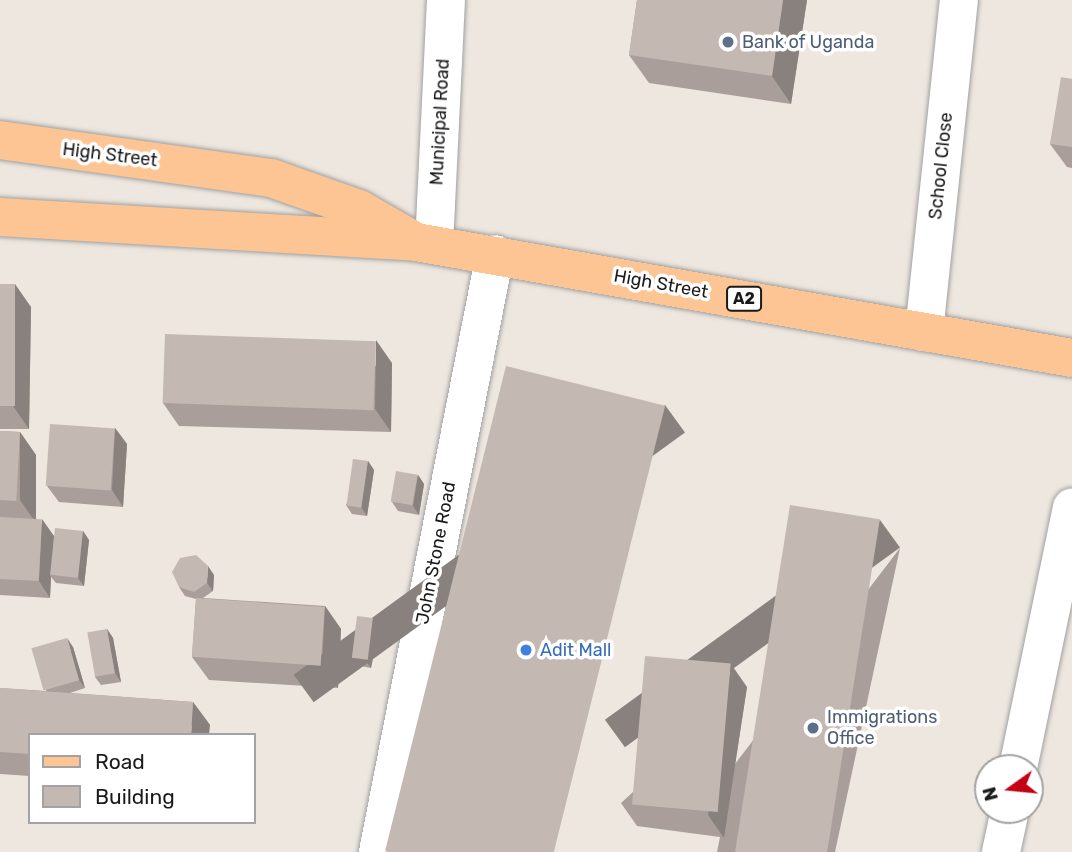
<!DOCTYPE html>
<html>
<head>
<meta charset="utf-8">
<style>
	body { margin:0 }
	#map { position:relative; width:1072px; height:852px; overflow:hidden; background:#ede7df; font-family:Rubik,sans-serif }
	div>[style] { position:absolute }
	.roads { filter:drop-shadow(0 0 2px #a1a1a1) drop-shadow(0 0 2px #a1a1a1) }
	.minor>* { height:38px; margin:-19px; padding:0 19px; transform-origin:19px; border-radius:19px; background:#fff }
	.primary>* { height:38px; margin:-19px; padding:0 19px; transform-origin:19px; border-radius:19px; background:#fdc594 }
	.wall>* { inset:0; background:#a99e9a }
	.shaded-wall>* { inset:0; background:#89817d; transform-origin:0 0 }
	.building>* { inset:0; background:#c4b8b3; transform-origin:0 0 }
	.dots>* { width:19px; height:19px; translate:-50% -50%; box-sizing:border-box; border:4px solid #fff; border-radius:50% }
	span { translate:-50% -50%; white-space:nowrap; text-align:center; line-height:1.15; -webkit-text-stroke:7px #fff; paint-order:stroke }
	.shield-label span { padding:2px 5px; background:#fff; border:2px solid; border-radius:5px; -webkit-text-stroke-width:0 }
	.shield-label { font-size:16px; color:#1a1a1a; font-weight:700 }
	.service-label { font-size:18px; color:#4e5e75 }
	.left { translate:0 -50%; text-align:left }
	.street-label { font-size:18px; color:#1a1a1a }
	.shop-label { font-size:18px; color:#366cbe }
	.legend { position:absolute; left:28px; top:733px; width:228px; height:91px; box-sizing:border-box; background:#fff; border:2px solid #a3a3a3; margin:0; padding:9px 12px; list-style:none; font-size:21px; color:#1a1a1a }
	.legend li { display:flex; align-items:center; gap:14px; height:35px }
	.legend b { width:35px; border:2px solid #a3a3a3 }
	.north { position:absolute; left:974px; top:754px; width:70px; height:70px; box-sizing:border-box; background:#fff; border:2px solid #a3a3a3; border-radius:50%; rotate:255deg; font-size:19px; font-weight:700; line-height:28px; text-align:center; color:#1a1a1a }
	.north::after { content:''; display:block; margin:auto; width:24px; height:32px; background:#c50014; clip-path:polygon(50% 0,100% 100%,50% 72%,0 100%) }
</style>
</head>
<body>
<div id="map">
	<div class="roads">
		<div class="minor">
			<div style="left:434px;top:245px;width:245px;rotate:-87.2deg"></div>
			<div style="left:924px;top:332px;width:334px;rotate:-84deg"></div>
			<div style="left:1018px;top:768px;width:266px;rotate:-78.3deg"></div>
			<div style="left:378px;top:852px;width:609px;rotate:-78.93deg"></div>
			<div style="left:1001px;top:852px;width:43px;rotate:-77.9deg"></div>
		</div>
		<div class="primary">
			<div style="left:0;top:140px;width:274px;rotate:8deg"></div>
			<div style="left:271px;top:178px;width:93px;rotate:19.4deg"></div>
			<div style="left:359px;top:209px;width:60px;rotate:30deg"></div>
			<div style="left:0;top:217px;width:417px;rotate:3.4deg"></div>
			<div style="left:416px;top:242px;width:666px;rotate:10.03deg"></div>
		</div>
	</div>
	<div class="wall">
		<div style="clip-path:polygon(637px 0,807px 0,791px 104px,649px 83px,629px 55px)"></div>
		<div style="clip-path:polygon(1072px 79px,1072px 168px,1067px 167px,1050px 144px)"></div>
		<div style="clip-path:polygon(0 284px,31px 307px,29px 429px,0 429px)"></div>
		<div style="clip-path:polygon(392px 363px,391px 432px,179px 426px,163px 403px)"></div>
		<div style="clip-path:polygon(115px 428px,127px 444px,123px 507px,59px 502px,47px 486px)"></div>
		<div style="clip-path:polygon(0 431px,20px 432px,36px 455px,36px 519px,54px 536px,53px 549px,83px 531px,89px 540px,84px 586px,56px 583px,51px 577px,50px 598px,0 595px)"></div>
		<div style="clip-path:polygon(368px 461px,374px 470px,367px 516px,352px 514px,346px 505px)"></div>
		<div style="clip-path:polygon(418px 475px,424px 484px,419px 515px,398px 511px,392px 502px)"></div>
		<div style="clip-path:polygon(900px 548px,835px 852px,717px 852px,720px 837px,637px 826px,621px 803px,747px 687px,735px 764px)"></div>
		<div style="clip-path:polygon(214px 575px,213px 591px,203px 598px,325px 606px,341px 629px,338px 688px,209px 680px,192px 657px,196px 599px,185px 596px,179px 587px)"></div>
		<div style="clip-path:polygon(379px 627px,371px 668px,355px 665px,349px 657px)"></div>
		<div style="clip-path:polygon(107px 629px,113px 638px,121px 682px,101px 685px,95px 677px)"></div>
		<div style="clip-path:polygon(73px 647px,85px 688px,70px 693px,193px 702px,210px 725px,30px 735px,30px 776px,0 774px,0 688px,46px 691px,46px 690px)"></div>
	</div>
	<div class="shaded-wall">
		<div style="clip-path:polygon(783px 0,807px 0,791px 104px,772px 76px)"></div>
		<div style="clip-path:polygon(15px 284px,31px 307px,29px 429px,13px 406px)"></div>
		<div style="clip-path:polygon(376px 340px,392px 363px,391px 432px,375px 409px)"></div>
		<div style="left:665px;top:405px;width:34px;height:459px;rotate:54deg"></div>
		<div style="clip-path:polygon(115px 428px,127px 444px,123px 507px,112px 490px)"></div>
		<div style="clip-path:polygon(20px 432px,36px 455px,36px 523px,20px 500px)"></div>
		<div style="clip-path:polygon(368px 461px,374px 470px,367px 516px,361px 507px)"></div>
		<div style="clip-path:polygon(418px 475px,424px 484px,419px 515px,413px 506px)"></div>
		<div style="clip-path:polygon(42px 519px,54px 536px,52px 575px,50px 575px,51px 577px,50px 598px,39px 581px)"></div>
		<div style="left:880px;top:520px;width:34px;height:340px;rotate:54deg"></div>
		<div style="clip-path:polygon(83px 531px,89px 540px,84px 586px,78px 578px)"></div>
		<div style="clip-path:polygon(208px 566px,214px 575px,213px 591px,207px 583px)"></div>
		<div style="clip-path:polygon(325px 606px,341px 629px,338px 688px,322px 665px)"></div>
		<div style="clip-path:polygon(373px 618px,379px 627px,371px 668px,365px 660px)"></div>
		<div style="clip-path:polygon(107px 629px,113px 638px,121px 682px,115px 673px)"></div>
		<div style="clip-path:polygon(67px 638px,73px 647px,85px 688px,79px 680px)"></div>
		<div style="clip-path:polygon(731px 664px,747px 687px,724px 838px,708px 815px)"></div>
		<div style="clip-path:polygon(193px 702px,210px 725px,209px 735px,191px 735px)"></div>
	</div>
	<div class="building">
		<div style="clip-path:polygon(637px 0,783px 0,772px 76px,629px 55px)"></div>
		<div style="clip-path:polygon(1061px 77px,1072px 79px,1072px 147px,1050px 144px)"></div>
		<div style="left:0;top:284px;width:15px;height:122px"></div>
		<div style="left:165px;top:334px;width:211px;height:69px;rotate:2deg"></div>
		<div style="left:506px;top:366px;width:164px;height:500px;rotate:14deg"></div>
		<div style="left:50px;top:424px;width:65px;height:62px;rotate:4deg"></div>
		<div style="left:0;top:431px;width:20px;height:69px;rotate:3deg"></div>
		<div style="left:353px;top:459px;width:15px;height:47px;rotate:8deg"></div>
		<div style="left:396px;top:471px;width:22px;height:31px;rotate:10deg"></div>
		<div style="left:790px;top:505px;width:91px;height:355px;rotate:9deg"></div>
		<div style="left:0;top:517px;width:42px;height:62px;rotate:3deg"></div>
		<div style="left:55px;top:528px;width:28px;height:47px;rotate:6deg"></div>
		<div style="clip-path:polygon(196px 555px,208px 566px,207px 583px,194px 592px,179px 587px,172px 572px,180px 558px)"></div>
		<div style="left:196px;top:598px;width:129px;height:59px;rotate:4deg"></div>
		<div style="left:357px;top:616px;width:16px;height:42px;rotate:7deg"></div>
		<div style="left:107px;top:629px;width:45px;height:20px;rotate:80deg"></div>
		<div style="left:67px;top:638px;width:44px;height:37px;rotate:74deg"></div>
		<div style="left:645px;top:656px;width:86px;height:149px;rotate:5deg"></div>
		<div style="clip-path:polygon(0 688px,193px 702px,191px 735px,30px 735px,30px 754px,0 752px)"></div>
	</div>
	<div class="dots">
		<div style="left:728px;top:42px;background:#5c6f8a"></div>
		<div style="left:526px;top:650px;background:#3f7fe0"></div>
		<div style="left:813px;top:728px;background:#5c6f8a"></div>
	</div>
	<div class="shield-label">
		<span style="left:744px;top:299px">A2</span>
	</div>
	<div class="service-label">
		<span class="left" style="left:742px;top:42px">Bank of Uganda</span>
		<span class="left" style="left:827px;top:728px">Immigrations<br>Office</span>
	</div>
	<div class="street-label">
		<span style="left:440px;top:122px;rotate:-87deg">Municipal Road</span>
		<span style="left:110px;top:155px;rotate:7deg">High Street</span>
		<span style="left:941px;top:166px;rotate:-84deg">School Close</span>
		<span style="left:661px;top:284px;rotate:10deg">High Street</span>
		<span style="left:436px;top:553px;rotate:-79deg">John Stone Road</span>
	</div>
	<div class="shop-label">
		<span class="left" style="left:540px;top:650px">Adit Mall</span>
	</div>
	<ul class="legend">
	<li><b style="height:9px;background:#fdc594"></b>Road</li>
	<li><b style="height:19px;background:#c4b8b3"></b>Building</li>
	</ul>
	<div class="north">N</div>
</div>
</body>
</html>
